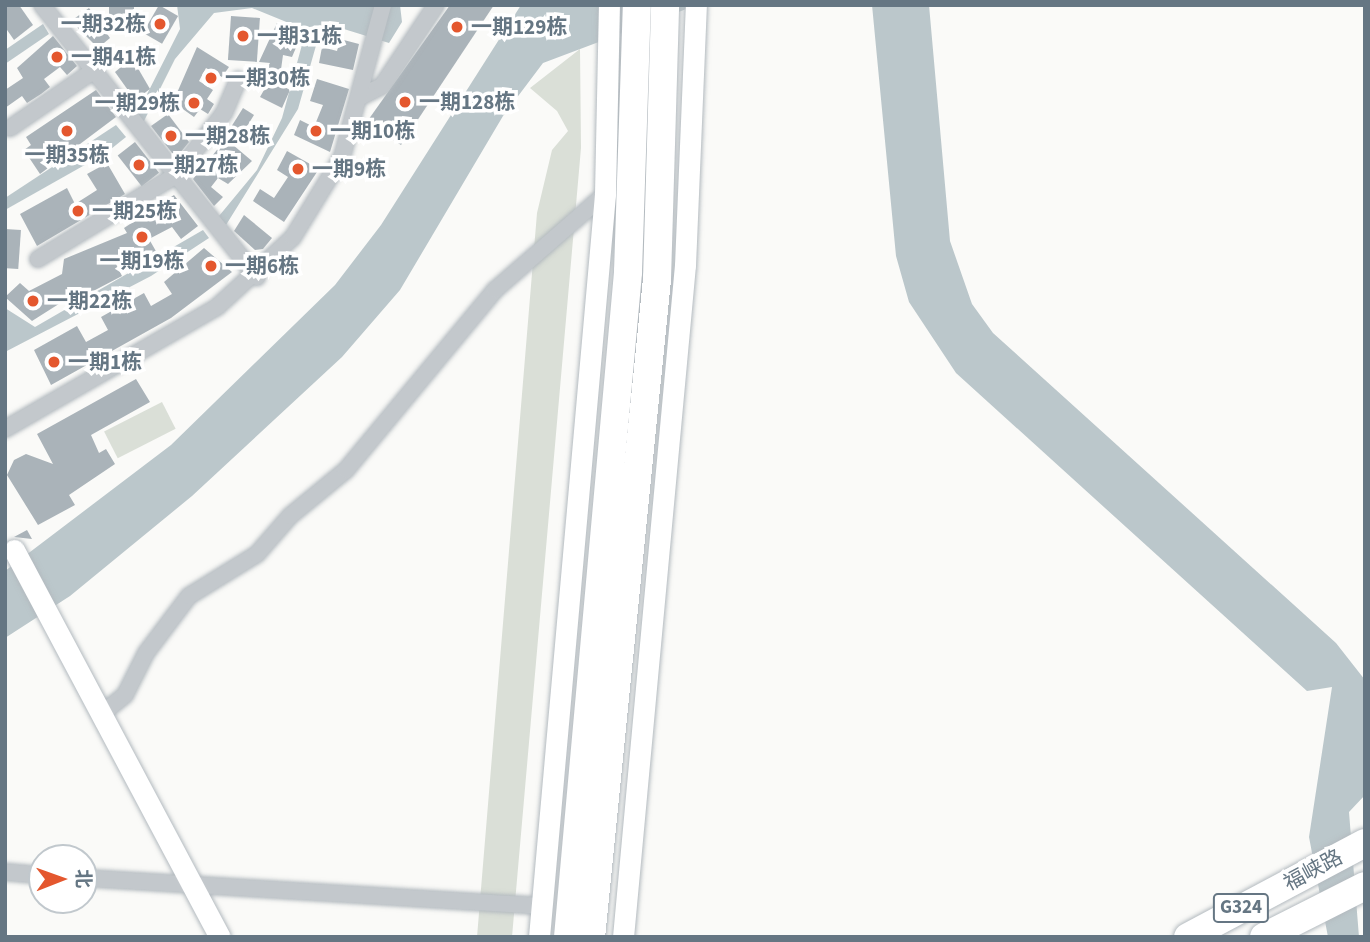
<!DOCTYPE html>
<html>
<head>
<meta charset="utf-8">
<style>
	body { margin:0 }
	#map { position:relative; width:1370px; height:942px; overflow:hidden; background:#fafaf8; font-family:"Source Sans 3","Noto Sans SC",sans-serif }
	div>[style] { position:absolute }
	.green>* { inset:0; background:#dadfd7; transform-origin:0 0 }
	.water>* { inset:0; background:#bbc7cb }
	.building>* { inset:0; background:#aab3b9; transform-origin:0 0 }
	.roads { filter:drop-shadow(0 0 2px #b3babf) drop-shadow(0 0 2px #b3babf) }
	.street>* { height:16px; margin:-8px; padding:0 8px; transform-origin:8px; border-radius:8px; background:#c3c8cc }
	.secondary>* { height:21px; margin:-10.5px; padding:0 10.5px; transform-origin:10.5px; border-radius:10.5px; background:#fff }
	.highway>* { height:28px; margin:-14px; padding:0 14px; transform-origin:14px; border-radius:14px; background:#fff }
	.dots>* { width:19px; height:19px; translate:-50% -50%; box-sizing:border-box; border:4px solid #fff; border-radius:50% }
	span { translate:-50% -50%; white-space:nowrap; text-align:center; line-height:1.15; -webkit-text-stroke:7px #fff; paint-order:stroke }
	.shield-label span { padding:2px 5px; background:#fff; border:2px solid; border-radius:5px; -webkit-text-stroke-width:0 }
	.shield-label { font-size:19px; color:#657683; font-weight:700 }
	.poi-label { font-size:21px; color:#657683; font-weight:700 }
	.right { translate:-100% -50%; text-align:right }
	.left { translate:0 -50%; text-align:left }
	.street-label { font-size:21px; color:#657683 }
	.frame { position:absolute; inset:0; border:7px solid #657683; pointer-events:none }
	.north { position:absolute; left:28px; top:844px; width:70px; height:70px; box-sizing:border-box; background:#fff; border:2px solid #c1c8cd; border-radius:50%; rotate:89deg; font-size:19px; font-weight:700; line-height:28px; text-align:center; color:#657683 }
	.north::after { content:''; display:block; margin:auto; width:24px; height:32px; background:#e4572e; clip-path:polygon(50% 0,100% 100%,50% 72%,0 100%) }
</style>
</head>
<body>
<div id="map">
	<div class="green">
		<div style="clip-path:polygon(580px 49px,581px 148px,512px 937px,477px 937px,537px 213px,552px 150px,568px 131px,557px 111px,530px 88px)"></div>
		<div style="left:162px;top:402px;width:30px;height:65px;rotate:63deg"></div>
	</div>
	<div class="water">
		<div style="clip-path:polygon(177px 5px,400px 5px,402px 22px,389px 43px,331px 25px,319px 35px,298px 109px,226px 225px,219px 216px,257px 170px,282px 118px,306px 30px,252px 8px,214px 13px,175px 59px,143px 123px,137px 114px,180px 29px)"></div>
		<div style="clip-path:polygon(521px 5px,697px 5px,543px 63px,503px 116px,400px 290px,342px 357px,192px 496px,70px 596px,5px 638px,5px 571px,171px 445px,335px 285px,381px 225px)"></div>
		<div style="clip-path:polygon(872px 5px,929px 5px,950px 241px,972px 304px,993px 333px,1336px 643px,1365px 680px,1365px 795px,1349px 812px,1359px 937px,1328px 937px,1309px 837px,1332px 687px,1307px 691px,956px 373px,909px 302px,896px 256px)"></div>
		<div style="clip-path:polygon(43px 24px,49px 34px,5px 64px,5px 50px)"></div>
		<div style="clip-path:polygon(116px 125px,126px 137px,106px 153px,5px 210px,5px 198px)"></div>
		<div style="clip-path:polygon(203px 230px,209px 238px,151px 276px,5px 352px,5px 308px,35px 327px)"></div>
	</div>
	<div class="building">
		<div style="clip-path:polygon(5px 5px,19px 5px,33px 25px,14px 40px,5px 27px)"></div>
		<div style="left:109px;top:5px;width:25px;height:20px"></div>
		<div style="left:159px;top:5px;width:22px;height:32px;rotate:30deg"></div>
		<div style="clip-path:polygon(450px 5px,494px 5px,401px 145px,366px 123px)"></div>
		<div style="clip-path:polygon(89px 8px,110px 38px,98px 48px,71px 21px)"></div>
		<div style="left:231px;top:16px;width:29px;height:44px;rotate:4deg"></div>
		<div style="clip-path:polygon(277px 23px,301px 36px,292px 57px,283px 55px,279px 84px,290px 90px,282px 108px,260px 97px,264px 90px,257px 87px,270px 63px,259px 62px)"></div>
		<div style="clip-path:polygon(53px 36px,77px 66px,67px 75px,60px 67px,44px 79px,50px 87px,41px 94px,27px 103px,22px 96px,5px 108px,5px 90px,23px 78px,17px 68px)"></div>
		<div style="clip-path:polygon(340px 39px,359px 44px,353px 70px,319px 63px,322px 47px,337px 51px)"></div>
		<div style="clip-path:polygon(197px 47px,229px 67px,222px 77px,206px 68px,199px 81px,213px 90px,207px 99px,214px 104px,208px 114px,200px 109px,194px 117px,173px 102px)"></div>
		<div style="clip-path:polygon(132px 58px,150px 89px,135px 100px,115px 72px)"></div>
		<div style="clip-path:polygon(317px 79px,349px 89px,330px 152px,294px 135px,300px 120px,314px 127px,323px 105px,310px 101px)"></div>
		<div style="clip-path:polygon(96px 90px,116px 117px,40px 174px,24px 150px,31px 145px,26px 137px)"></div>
		<div style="left:243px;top:108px;width:13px;height:21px;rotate:32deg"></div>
		<div style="clip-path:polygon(168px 114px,189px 142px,176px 158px,151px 126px)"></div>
		<div style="clip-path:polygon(226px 139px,252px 161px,228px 184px,218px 178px,211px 187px,223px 197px,214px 206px,193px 179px)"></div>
		<div style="left:135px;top:142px;width:39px;height:22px;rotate:52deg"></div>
		<div style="clip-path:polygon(287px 151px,319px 169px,284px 222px,253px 201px,260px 189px,274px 198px,288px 177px,277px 170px)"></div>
		<div style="clip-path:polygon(107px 163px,125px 194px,37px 246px,20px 214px,67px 188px,75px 204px,97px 190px,87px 174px)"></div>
		<div style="clip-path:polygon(174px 195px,198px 226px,181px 239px,172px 227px,149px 239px,157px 253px,143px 261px,137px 251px,115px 262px,122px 276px,76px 300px,73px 295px,32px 321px,5px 297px,20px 283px,29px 291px,62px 274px,64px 259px,127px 233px,124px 228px)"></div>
		<div style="clip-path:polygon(244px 215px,272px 238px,263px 249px,255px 250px,234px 231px)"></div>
		<div style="left:5px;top:229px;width:16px;height:39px;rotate:4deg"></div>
		<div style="clip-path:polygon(204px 248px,232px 272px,171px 318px,51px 385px,34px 350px,77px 326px,86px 342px,108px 330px,101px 317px,144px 293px,151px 306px,172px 294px,164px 282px)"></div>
		<div style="clip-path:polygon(136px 379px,150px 402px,91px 435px,99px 453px,106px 449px,115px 464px,69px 495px,75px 505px,38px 525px,7px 475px,14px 460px,26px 454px,53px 464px,37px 434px)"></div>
		<div style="clip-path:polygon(27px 530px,32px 539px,14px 537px)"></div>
	</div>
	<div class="roads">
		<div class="street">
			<div style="left:42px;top:5px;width:347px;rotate:51.7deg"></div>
			<div style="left:362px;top:96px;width:22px;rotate:-27deg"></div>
			<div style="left:382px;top:86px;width:97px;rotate:-56.3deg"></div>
			<div style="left:10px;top:128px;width:101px;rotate:-34.5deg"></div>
			<div style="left:38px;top:259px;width:162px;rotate:-31.3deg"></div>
			<div style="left:176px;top:175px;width:78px;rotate:-52.3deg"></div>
			<div style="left:224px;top:113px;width:36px;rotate:-67deg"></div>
			<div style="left:5px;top:429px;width:245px;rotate:-29.9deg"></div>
			<div style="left:217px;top:307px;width:103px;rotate:-42.6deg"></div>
			<div style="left:293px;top:237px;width:94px;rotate:-58.5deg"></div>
			<div style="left:342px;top:157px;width:157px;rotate:-74.9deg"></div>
			<div style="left:104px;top:712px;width:27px;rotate:-39deg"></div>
			<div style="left:125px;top:695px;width:47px;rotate:-63.4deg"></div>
			<div style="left:146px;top:653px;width:71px;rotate:-53deg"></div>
			<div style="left:189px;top:596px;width:80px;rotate:-31.7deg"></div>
			<div style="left:257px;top:554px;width:50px;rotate:-49deg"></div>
			<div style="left:290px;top:516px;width:72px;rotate:-39.4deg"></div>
			<div style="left:346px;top:470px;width:234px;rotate:-50.4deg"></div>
			<div style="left:495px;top:290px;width:146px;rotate:-41.1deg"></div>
			<div style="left:5px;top:872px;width:37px;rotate:5deg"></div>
			<div style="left:84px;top:878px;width:458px;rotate:3.5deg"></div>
		</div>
		<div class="secondary">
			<div style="left:14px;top:550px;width:438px;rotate:62deg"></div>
			<div style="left:539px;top:937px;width:746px;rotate:-84.92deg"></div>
			<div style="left:605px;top:194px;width:189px;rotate:-88.8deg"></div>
			<div style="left:623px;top:937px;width:675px;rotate:-84.73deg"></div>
			<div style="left:685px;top:265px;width:260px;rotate:-87.6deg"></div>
		</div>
		<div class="highway">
			<div style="left:568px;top:937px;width:668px;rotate:-84.84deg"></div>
			<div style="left:628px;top:272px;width:267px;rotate:-88.1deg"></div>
			<div style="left:591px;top:937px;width:661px;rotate:-84.27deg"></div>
			<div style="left:657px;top:279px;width:274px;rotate:-88.3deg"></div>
			<div style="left:1188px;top:937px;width:200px;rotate:-28deg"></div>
			<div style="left:1264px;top:937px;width:113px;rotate:-26.8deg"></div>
		</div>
	</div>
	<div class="dots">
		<div style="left:160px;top:24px;background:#e4572e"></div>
		<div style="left:457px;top:27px;background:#e4572e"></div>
		<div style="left:243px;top:36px;background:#e4572e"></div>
		<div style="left:57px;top:57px;background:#e4572e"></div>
		<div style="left:211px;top:78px;background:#e4572e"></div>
		<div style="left:405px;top:102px;background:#e4572e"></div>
		<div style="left:194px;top:103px;background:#e4572e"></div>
		<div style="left:67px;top:131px;background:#e4572e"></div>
		<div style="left:316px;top:131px;background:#e4572e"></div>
		<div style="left:171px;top:136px;background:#e4572e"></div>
		<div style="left:139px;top:165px;background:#e4572e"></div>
		<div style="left:298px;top:169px;background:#e4572e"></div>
		<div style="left:78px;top:211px;background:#e4572e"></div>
		<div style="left:142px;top:237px;background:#e4572e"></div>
		<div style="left:211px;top:266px;background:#e4572e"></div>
		<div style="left:33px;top:301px;background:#e4572e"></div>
		<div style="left:54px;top:362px;background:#e4572e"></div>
	</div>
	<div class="shield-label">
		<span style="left:1241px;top:908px">G324</span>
	</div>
	<div class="poi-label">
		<span class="right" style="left:146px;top:24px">一期32栋</span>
		<span class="left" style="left:471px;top:27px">一期129栋</span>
		<span class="left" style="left:257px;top:36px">一期31栋</span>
		<span class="left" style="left:71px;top:57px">一期41栋</span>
		<span class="left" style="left:225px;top:78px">一期30栋</span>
		<span class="left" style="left:419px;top:102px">一期128栋</span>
		<span class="right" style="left:180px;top:103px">一期29栋</span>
		<span class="left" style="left:330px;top:131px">一期10栋</span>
		<span class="left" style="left:185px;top:136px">一期28栋</span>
		<span style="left:67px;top:155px">一期35栋</span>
		<span class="left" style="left:153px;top:165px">一期27栋</span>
		<span class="left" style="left:312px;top:169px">一期9栋</span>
		<span class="left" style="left:92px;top:211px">一期25栋</span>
		<span style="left:142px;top:261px">一期19栋</span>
		<span class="left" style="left:225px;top:266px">一期6栋</span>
		<span class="left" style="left:47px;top:301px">一期22栋</span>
		<span class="left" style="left:68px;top:362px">一期1栋</span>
	</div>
	<div class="street-label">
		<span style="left:1313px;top:870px;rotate:-28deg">福峡路</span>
	</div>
	<div class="frame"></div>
	<div class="north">北</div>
</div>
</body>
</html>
